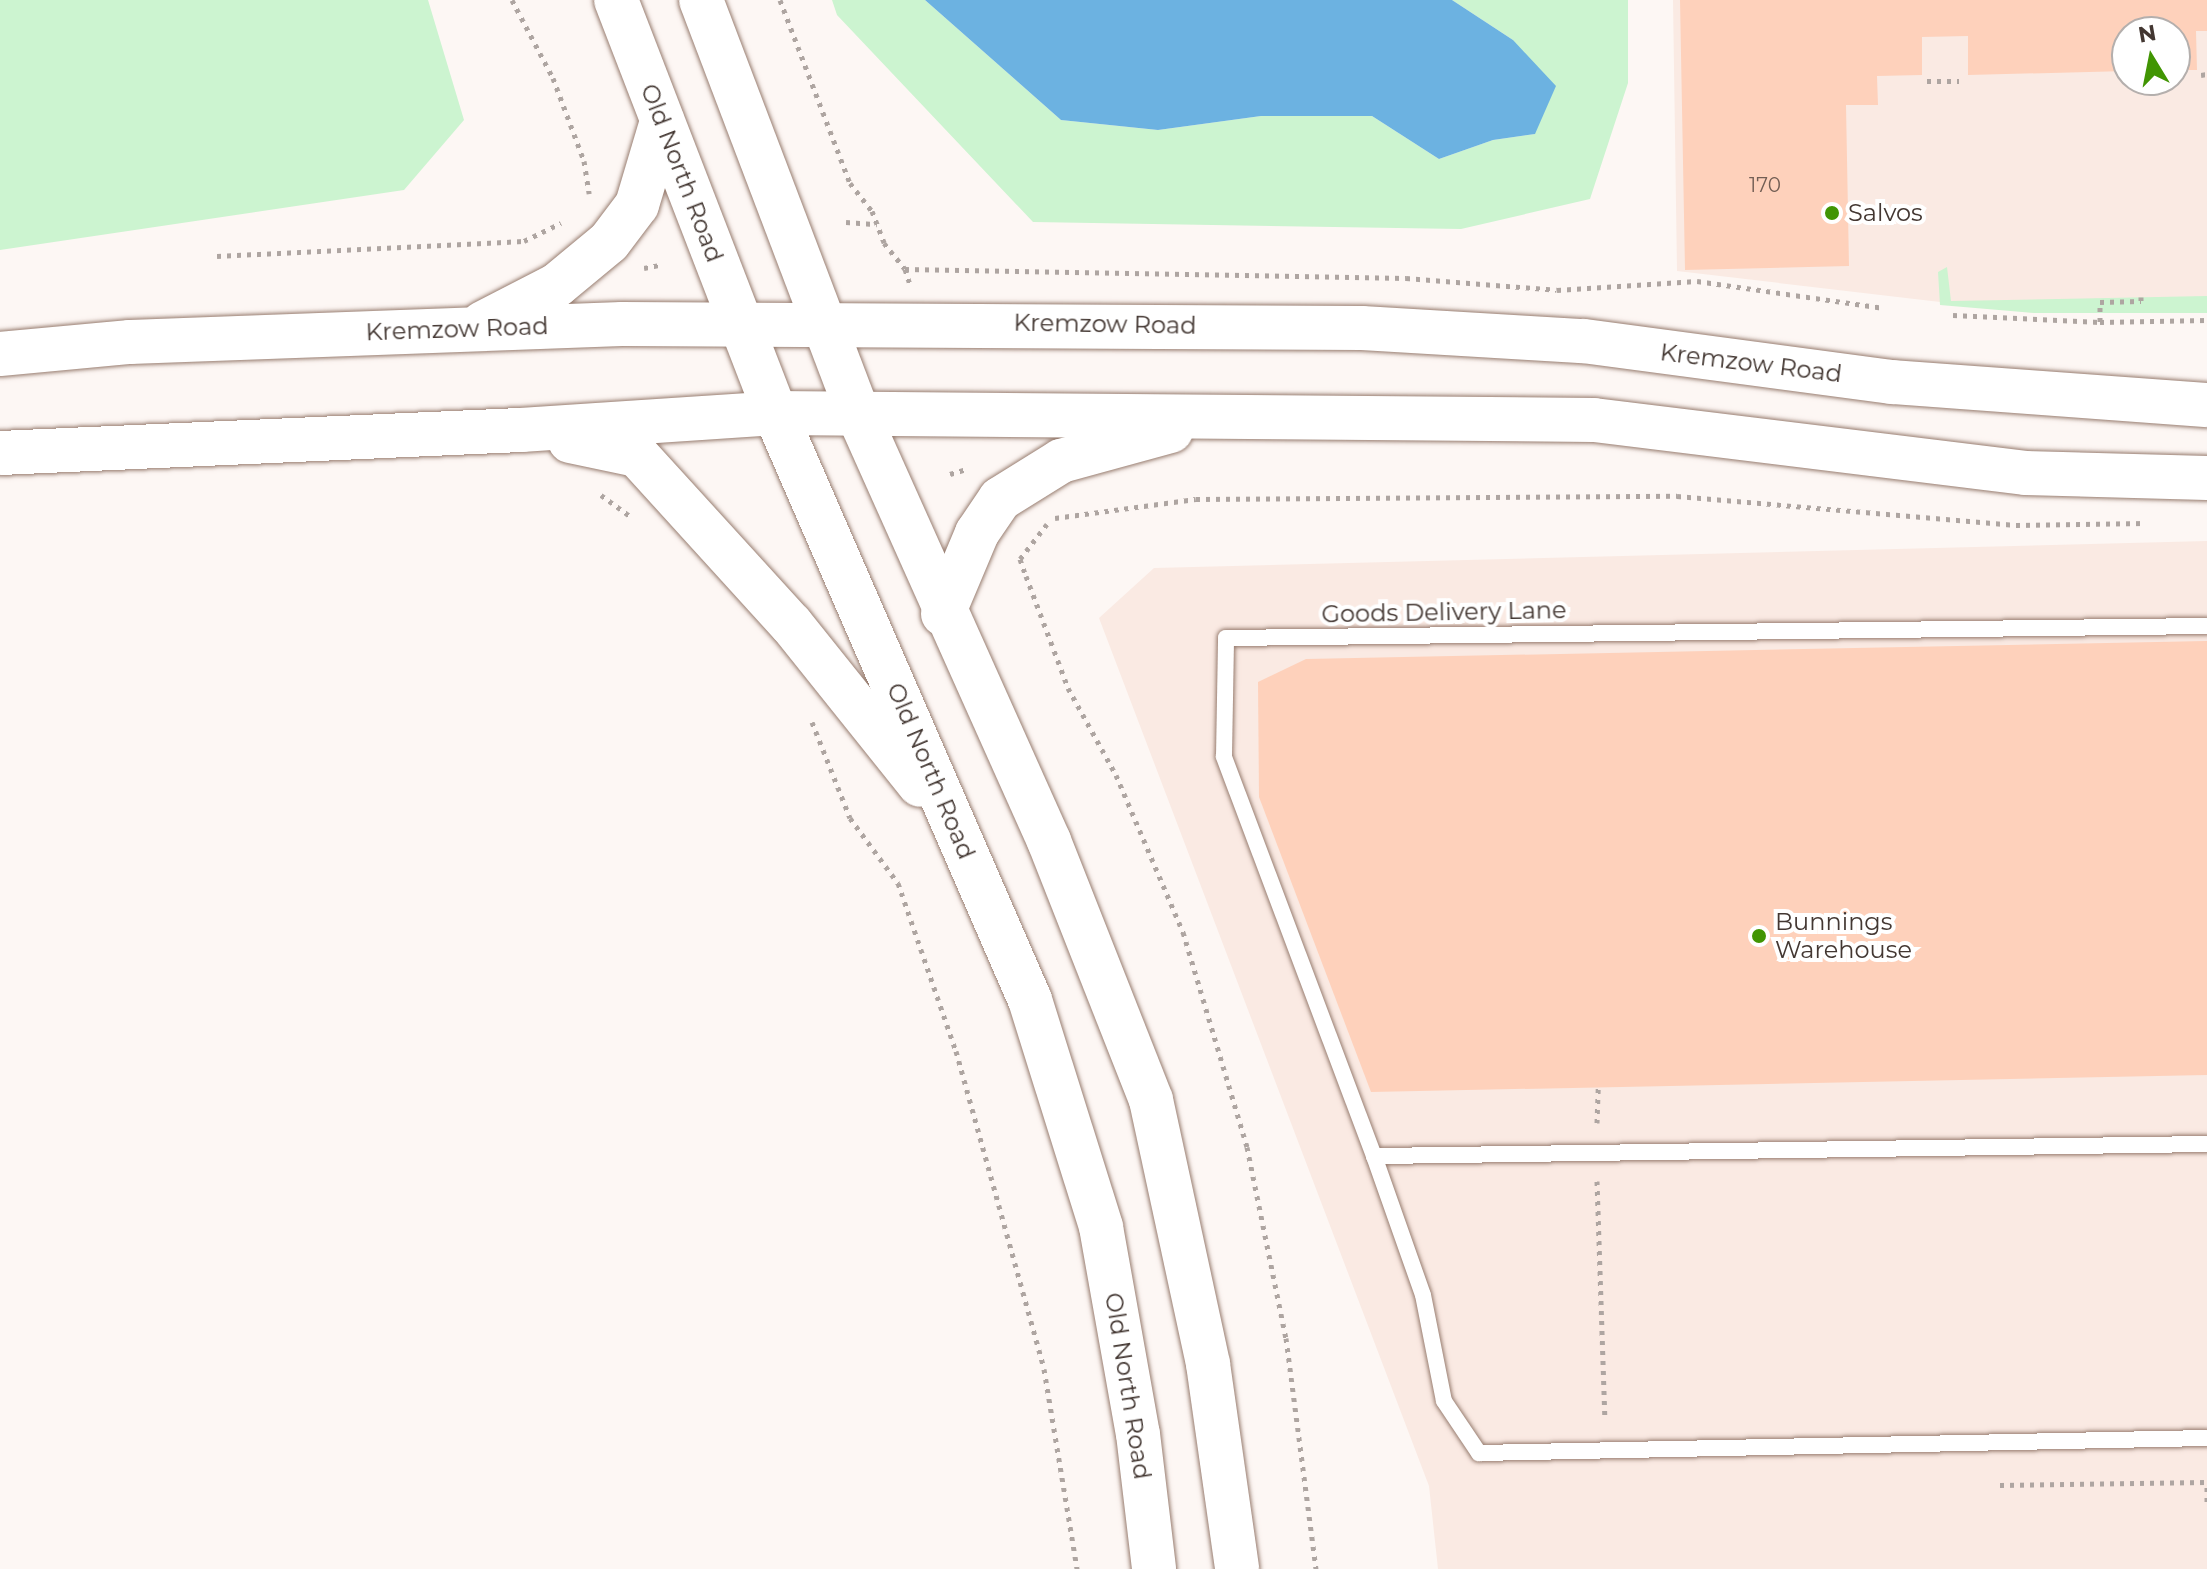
<!DOCTYPE html>
<html>
<head>
<meta charset="utf-8">
<style>
	body { margin:0 }
	#map { position:relative; width:2207px; height:1569px; overflow:hidden; background:#fdf7f4; font-family:Montserrat,sans-serif }
	div>[style] { position:absolute }
	.built>* { inset:0; background:#faeae3 }
	.green>* { inset:0; background:#ccf4d0 }
	.water>* { inset:0; background:#6cb2e1 }
	.building>* { inset:0; background:#fed1bb }
	.path>* { height:5px; margin-top:-2.5px; transform-origin:0; background:repeating-linear-gradient(90deg,#aea5a1 0 4px,transparent 0 10px) }
	.roads { filter:drop-shadow(0 0 2px #987d70) drop-shadow(0 0 2px #987d70) }
	.lane>* { height:16px; margin:-8px; padding:0 8px; transform-origin:8px; border-radius:8px; background:#fff }
	.secondary>* { height:44px; margin:-22px; padding:0 22px; transform-origin:22px; border-radius:22px; background:#fff }
	.dots>* { width:22px; height:22px; translate:-50% -50%; box-sizing:border-box; border:4px solid #fff; border-radius:50% }
	span { translate:-50% -50%; white-space:nowrap; text-align:center; line-height:1.15; -webkit-text-stroke:8px #fff; paint-order:stroke }
	.number-label { font-size:20px; color:#725e54 }
	.number-label span { -webkit-text-stroke-width:0 }
	.street-label { font-size:24px; color:#433732 }
	.poi-label { font-size:24px; color:#433732 }
	.left { translate:0 -50%; text-align:left }
	.north { position:absolute; left:2111px; top:16px; width:80px; height:80px; box-sizing:border-box; background:#fff; border:2px solid #b4afad; border-radius:50%; rotate:350deg; font-size:22px; font-weight:700; line-height:32px; text-align:center; color:#433732 }
	.north::after { content:''; display:block; margin:auto; width:28px; height:36px; background:#419503; clip-path:polygon(50% 0,100% 100%,50% 72%,0 100%) }
</style>
</head>
<body>
<div id="map">
	<div class="built">
		<div style="clip-path:polygon(evenodd,1673px 0,2207px 0,2207px 313px,2034px 313px,1677px 271px,1673px 0,2127px 32px,2175px 32px,2175px 80px,2127px 80px,2127px 32px)"></div>
		<div style="clip-path:polygon(2207px 541px,2207px 1569px,1438px 1569px,1429px 1486px,1099px 618px,1154px 568px)"></div>
	</div>
	<div class="green">
		<div style="clip-path:polygon(0 0,428px 0,464px 120px,404px 190px,0 250px)"></div>
		<div style="clip-path:polygon(832px 0,925px 0,1061px 120px,1158px 130px,1261px 116px,1372px 116px,1439px 159px,1493px 140px,1535px 134px,1513px 40px,1452px 0,1628px 0,1628px 83px,1590px 199px,1461px 229px,1033px 222px,837px 15px)"></div>
		<div style="clip-path:polygon(1947px 267px,1951px 301px,2207px 296px,2207px 313px,2034px 313px,1940px 305px,1938px 272px)"></div>
	</div>
	<div class="water">
		<div style="clip-path:polygon(925px 0,1452px 0,1513px 40px,1556px 86px,1535px 134px,1493px 140px,1439px 159px,1372px 116px,1261px 116px,1158px 130px,1061px 120px)"></div>
	</div>
	<div class="building">
		<div style="clip-path:polygon(1680px 0,2207px 0,2207px 31px,2196px 31px,2197px 70px,2175px 70px,2175px 32px,2127px 32px,2127px 71px,1968px 75px,1968px 36px,1922px 37px,1922px 75px,1877px 76px,1878px 105px,1846px 105px,1849px 266px,1685px 270px)"></div>
		<div style="clip-path:polygon(2207px 641px,2207px 1075px,1371px 1092px,1259px 797px,1258px 682px,1306px 659px)"></div>
	</div>
	<div class="path">
		<div style="left:512px;top:0;width:88px;rotate:62.3deg"></div>
		<div style="left:553px;top:78px;width:89px;rotate:69.5deg"></div>
		<div style="left:584px;top:161px;width:33px;rotate:81deg"></div>
		<div style="left:780px;top:0;width:196px;rotate:69.1deg"></div>
		<div style="left:850px;top:183px;width:36px;rotate:52deg"></div>
		<div style="left:872px;top:211px;width:34px;rotate:69deg"></div>
		<div style="left:884px;top:243px;width:33px;rotate:51deg"></div>
		<div style="left:905px;top:269px;width:16px;rotate:72deg"></div>
		<div style="left:2201px;top:75px;width:6px;rotate:-9deg"></div>
		<div style="left:1927px;top:81px;width:32px"></div>
		<div style="left:846px;top:222px;width:31px;rotate:4deg"></div>
		<div style="left:217px;top:256px;width:307px;rotate:-2.8deg"></div>
		<div style="left:524px;top:241px;width:41px;rotate:-25.9deg"></div>
		<div style="left:644px;top:268px;width:15px;rotate:-11deg"></div>
		<div style="left:905px;top:269px;width:501px;rotate:1.03deg"></div>
		<div style="left:1406px;top:278px;width:151px;rotate:4.5deg"></div>
		<div style="left:1557px;top:290px;width:140px;rotate:-3.7deg"></div>
		<div style="left:1697px;top:281px;width:189px;rotate:8.2deg"></div>
		<div style="left:1953px;top:315px;width:147px;rotate:2.7deg"></div>
		<div style="left:2100px;top:322px;width:107px;rotate:-1.1deg"></div>
		<div style="left:2100px;top:322px;width:20px;rotate:-90deg"></div>
		<div style="left:2100px;top:302px;width:41px;rotate:-1.4deg"></div>
		<div style="left:2141px;top:301px;width:4px;rotate:-90deg"></div>
		<div style="left:950px;top:474px;width:17px;rotate:-17deg"></div>
		<div style="left:601px;top:495px;width:39px;rotate:36deg"></div>
		<div style="left:1055px;top:518px;width:142px;rotate:-7.7deg"></div>
		<div style="left:1196px;top:499px;width:481px;rotate:-0.4deg"></div>
		<div style="left:1677px;top:496px;width:340px;rotate:4.9deg"></div>
		<div style="left:2016px;top:525px;width:130px;rotate:-0.9deg"></div>
		<div style="left:1047px;top:524px;width:44px;rotate:127.6deg"></div>
		<div style="left:1020px;top:559px;width:18px;rotate:71deg"></div>
		<div style="left:1026px;top:576px;width:120px;rotate:69.4deg"></div>
		<div style="left:1068px;top:688px;width:99px;rotate:61.1deg"></div>
		<div style="left:1116px;top:775px;width:171px;rotate:66.9deg"></div>
		<div style="left:1183px;top:932px;width:224px;rotate:73.4deg"></div>
		<div style="left:1247px;top:1147px;width:195px;rotate:78.5deg"></div>
		<div style="left:1286px;top:1338px;width:233px;rotate:82.6deg"></div>
		<div style="left:812px;top:722px;width:103px;rotate:68.4deg"></div>
		<div style="left:850px;top:818px;width:81px;rotate:53.6deg"></div>
		<div style="left:898px;top:883px;width:178px;rotate:71deg"></div>
		<div style="left:956px;top:1051px;width:330px;rotate:74.5deg"></div>
		<div style="left:1044px;top:1369px;width:203px;rotate:80.6deg"></div>
		<div style="left:1597px;top:1123px;width:36px;rotate:-88deg"></div>
		<div style="left:1597px;top:1181px;width:239px;rotate:88.1deg"></div>
		<div style="left:2000px;top:1485px;width:207px;rotate:-0.8deg"></div>
		<div style="left:2207px;top:1502px;width:20px;rotate:-90deg"></div>
	</div>
	<div class="roads">
		<div class="lane">
			<div style="left:2207px;top:1144px;width:833px;rotate:179.17deg"></div>
			<div style="left:1374px;top:1156px;width:147px;rotate:70.6deg"></div>
			<div style="left:1423px;top:1295px;width:108px;rotate:78.8deg"></div>
			<div style="left:1444px;top:1401px;width:63px;rotate:56.1deg"></div>
			<div style="left:1479px;top:1453px;width:728px;rotate:-1.18deg"></div>
			<div style="left:1374px;top:1156px;width:427px;rotate:-110.6deg"></div>
			<div style="left:1224px;top:756px;width:118px;rotate:-89deg"></div>
			<div style="left:1226px;top:638px;width:981px;rotate:-0.7deg"></div>
		</div>
		<div class="secondary">
			<div style="left:616px;top:0;width:443px;rotate:68.9deg"></div>
			<div style="left:775px;top:413px;width:640px;rotate:66.52deg"></div>
			<div style="left:1030px;top:1000px;width:238px;rotate:72.6deg"></div>
			<div style="left:1101px;top:1227px;width:210px;rotate:79.9deg"></div>
			<div style="left:1138px;top:1434px;width:136px;rotate:83.2deg"></div>
			<div style="left:701px;top:0;width:443px;rotate:69.2deg"></div>
			<div style="left:858px;top:414px;width:468px;rotate:65.9deg"></div>
			<div style="left:1049px;top:841px;width:278px;rotate:68.5deg"></div>
			<div style="left:1151px;top:1100px;width:270px;rotate:77.8deg"></div>
			<div style="left:1208px;top:1364px;width:207px;rotate:81.9deg"></div>
			<div style="left:483px;top:323px;width:83px;rotate:-27.2deg"></div>
			<div style="left:557px;top:285px;width:67px;rotate:-39.6deg"></div>
			<div style="left:609px;top:242px;width:46px;rotate:-52.9deg"></div>
			<div style="left:637px;top:205px;width:88px;rotate:-73.4deg"></div>
			<div style="left:0;top:354px;width:131px;rotate:-5.3deg"></div>
			<div style="left:130px;top:342px;width:492px;rotate:-2.1deg"></div>
			<div style="left:622px;top:324px;width:740px;rotate:0.31deg"></div>
			<div style="left:1362px;top:328px;width:222px;rotate:3.4deg"></div>
			<div style="left:1584px;top:341px;width:311px;rotate:7.6deg"></div>
			<div style="left:1892px;top:382px;width:316px;rotate:4.2deg"></div>
			<div style="left:570px;top:441px;width:68px;rotate:11.8deg"></div>
			<div style="left:637px;top:455px;width:229px;rotate:47.7deg"></div>
			<div style="left:791px;top:624px;width:206px;rotate:51.3deg"></div>
			<div style="left:0;top:453px;width:522px;rotate:-2.53deg"></div>
			<div style="left:521px;top:430px;width:255px;rotate:-3.8deg"></div>
			<div style="left:775px;top:413px;width:819px;rotate:0.49deg"></div>
			<div style="left:1594px;top:420px;width:434px;rotate:7deg"></div>
			<div style="left:2025px;top:473px;width:182px;rotate:1.6deg"></div>
			<div style="left:943px;top:614px;width:88px;rotate:-67.2deg"></div>
			<div style="left:977px;top:533px;width:41px;rotate:-55.9deg"></div>
			<div style="left:1000px;top:499px;width:72px;rotate:-31.9deg"></div>
			<div style="left:1061px;top:461px;width:114px;rotate:-15.3deg"></div>
		</div>
	</div>
	<div class="dots">
		<div style="left:1832px;top:213px;background:#419503"></div>
		<div style="left:1759px;top:936px;background:#419503"></div>
	</div>
	<div class="number-label">
		<span style="left:1765px;top:185px">170</span>
	</div>
	<div class="street-label">
		<span style="left:682px;top:173px;rotate:69deg">Old North Road</span>
		<span style="left:1105px;top:324px;rotate:1deg">Kremzow Road</span>
		<span style="left:457px;top:329px;rotate:-2deg">Kremzow Road</span>
		<span style="left:1751px;top:363px;rotate:7deg">Kremzow Road</span>
		<span style="left:1444px;top:612px;rotate:-1deg">Goods Delivery Lane</span>
		<span style="left:931px;top:771px;rotate:67deg">Old North Road</span>
		<span style="left:1128px;top:1386px;rotate:81deg">Old North Road</span>
	</div>
	<div class="poi-label">
		<span class="left" style="left:1848px;top:213px">Salvos</span>
		<span class="left" style="left:1775px;top:936px">Bunnings<br>Warehouse</span>
	</div>
	<div class="north">N</div>
</div>
</body>
</html>
